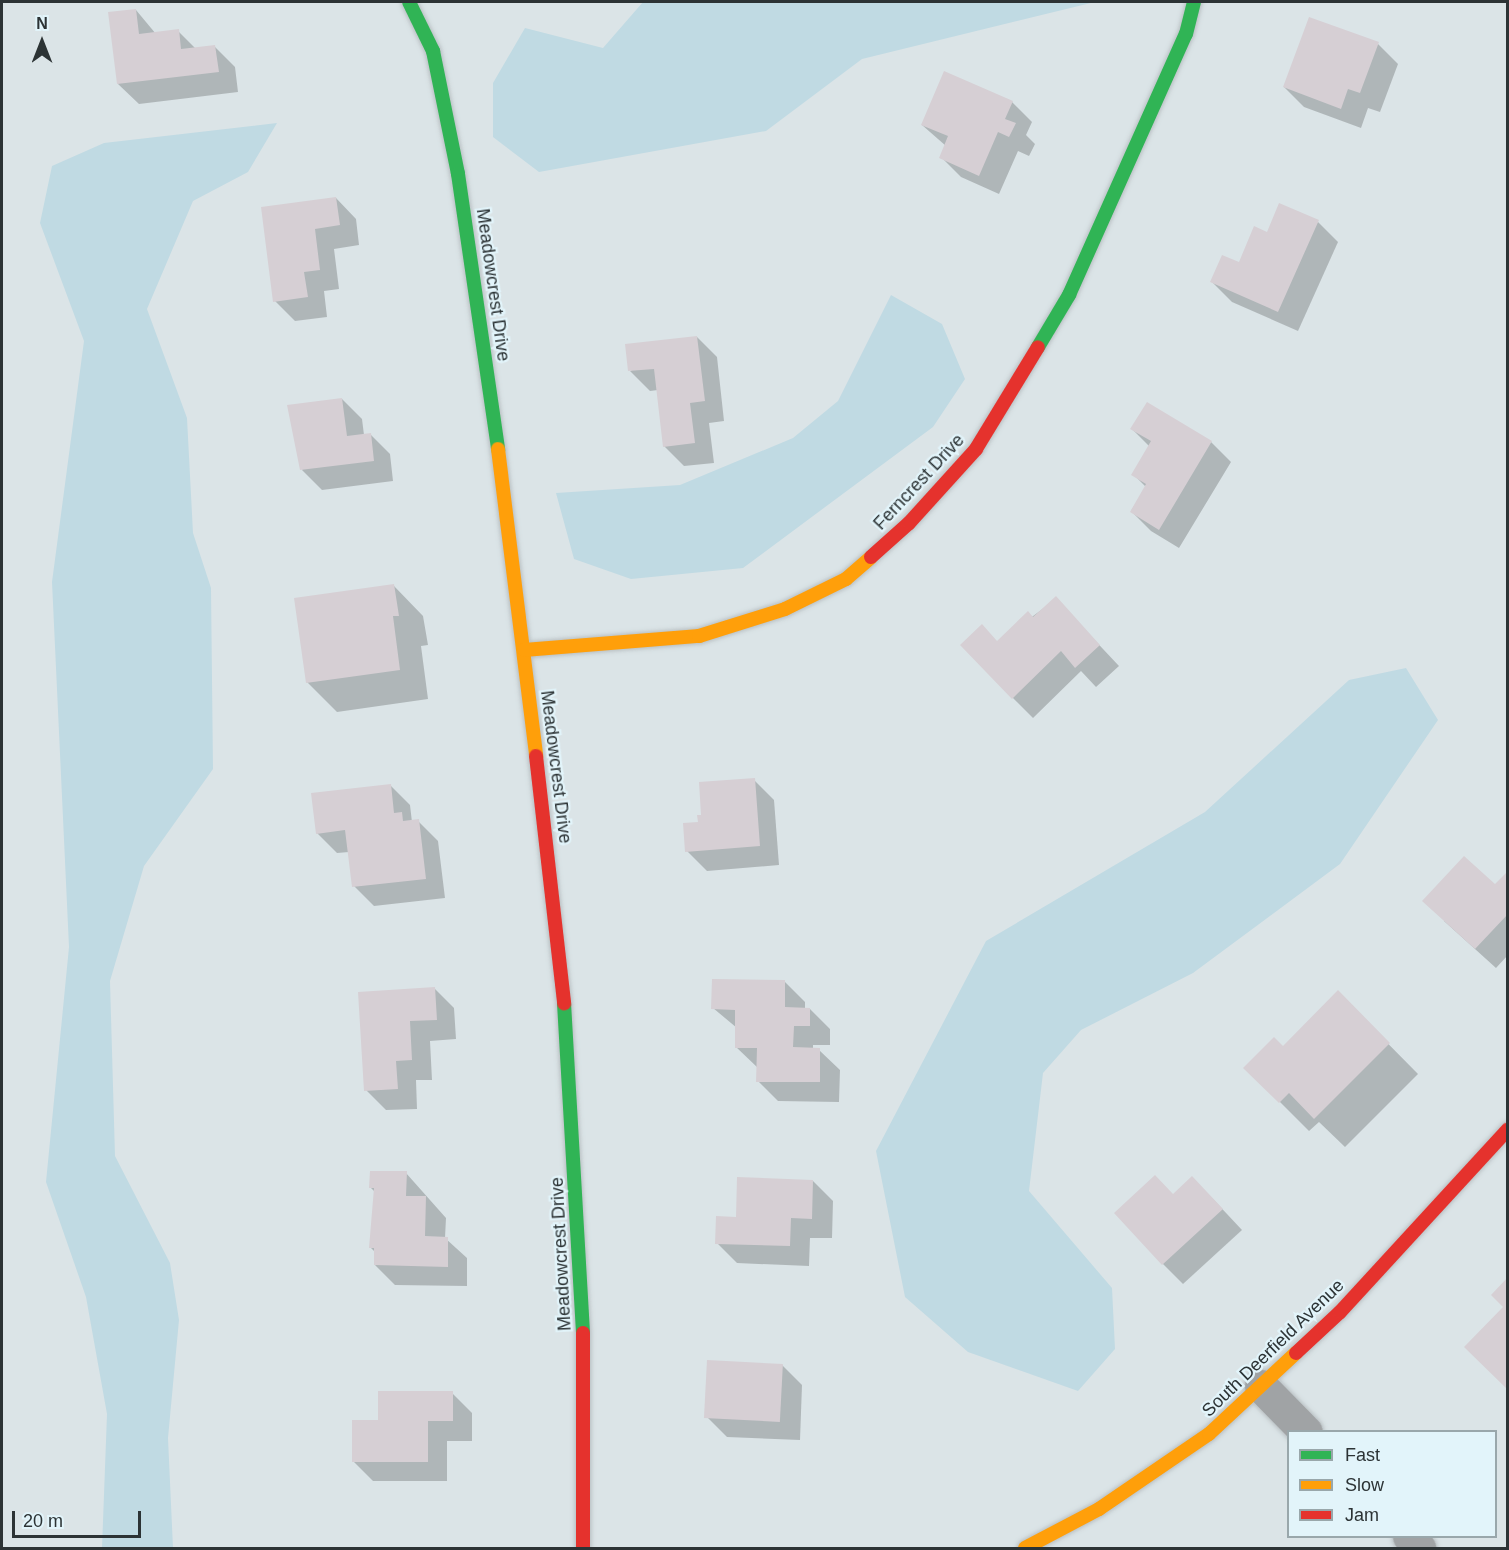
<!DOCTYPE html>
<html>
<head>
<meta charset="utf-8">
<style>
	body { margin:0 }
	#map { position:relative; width:1509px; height:1550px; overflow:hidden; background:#dbe4e7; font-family:Helvetica,sans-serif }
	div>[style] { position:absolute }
	.green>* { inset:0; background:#c0dae3 }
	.shadow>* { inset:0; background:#0003 }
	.building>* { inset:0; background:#d6cfd4; transform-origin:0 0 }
	.roads { filter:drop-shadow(0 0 2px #b9c0c3) drop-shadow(0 0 2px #b9c0c3) }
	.street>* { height:33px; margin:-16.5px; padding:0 16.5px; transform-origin:16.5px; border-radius:16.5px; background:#a0a3a5 }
	.fast>* { height:14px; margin:-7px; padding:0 7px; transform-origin:7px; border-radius:7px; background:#30b455 }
	.slow>* { height:14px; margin:-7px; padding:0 7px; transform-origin:7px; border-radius:7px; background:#ff9f0a }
	.jam>* { height:14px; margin:-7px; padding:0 7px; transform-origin:7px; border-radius:7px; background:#e5322d }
	span { translate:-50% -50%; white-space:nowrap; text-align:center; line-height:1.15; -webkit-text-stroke:4.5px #e2f4fa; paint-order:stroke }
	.street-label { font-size:18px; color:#2c3335 }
	.frame { position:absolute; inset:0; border:3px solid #2c3335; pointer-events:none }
	.legend { position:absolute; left:1287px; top:1430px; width:210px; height:108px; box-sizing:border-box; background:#e2f4fa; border:2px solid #99a7ab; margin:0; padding:8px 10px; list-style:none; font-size:18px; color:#2c3335 }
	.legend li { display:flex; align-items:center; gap:12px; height:30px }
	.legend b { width:30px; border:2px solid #99a7ab }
	.north { position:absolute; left:12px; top:12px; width:60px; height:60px; -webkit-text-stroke:4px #e2f4fa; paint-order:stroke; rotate:0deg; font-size:16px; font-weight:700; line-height:24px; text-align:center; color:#2c3335 }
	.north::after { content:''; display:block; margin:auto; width:21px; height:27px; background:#2c3335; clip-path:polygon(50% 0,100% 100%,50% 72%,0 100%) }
	.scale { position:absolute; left:12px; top:1511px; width:129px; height:27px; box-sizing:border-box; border:3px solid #2c3335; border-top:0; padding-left:8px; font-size:18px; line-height:21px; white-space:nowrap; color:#2c3335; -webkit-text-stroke:4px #e2f4fa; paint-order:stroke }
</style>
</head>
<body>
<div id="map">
	<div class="green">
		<div style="clip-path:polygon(643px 2px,1095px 2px,862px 59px,766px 131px,539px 172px,493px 137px,493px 83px,525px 28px,603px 48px)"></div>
		<div style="clip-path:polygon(277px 123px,248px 172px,193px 201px,147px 309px,187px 418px,193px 533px,211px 588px,213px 769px,144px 866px,110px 981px,115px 1156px,170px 1263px,179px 1320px,168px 1438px,173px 1548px,102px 1548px,107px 1414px,86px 1297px,46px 1182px,69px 947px,52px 582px,84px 341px,40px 223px,52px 166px,104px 143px)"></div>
		<div style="clip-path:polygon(891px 295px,942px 324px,965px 379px,933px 427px,743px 568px,631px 579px,574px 559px,556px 493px,680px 485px,793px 438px,838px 401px)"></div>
		<div style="clip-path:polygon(1406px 668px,1438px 720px,1340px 864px,1193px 973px,1081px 1030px,1043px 1073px,1029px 1191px,1112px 1288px,1115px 1349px,1078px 1391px,968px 1352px,905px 1297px,876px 1151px,986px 941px,1205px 812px,1349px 680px)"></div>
	</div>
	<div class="shadow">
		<div style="clip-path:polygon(136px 10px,156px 34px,178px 31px,196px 49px,215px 47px,235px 67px,238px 92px,139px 104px,118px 84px)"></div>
		<div style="clip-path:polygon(1378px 44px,1398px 64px,1380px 112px,1368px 108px,1361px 128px,1304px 107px,1284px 87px)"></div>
		<div style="clip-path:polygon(1012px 102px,1032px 122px,1026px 135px,1035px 144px,1029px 156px,1018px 151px,999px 194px,961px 177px,941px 157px,946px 146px,922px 125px)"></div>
		<div style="clip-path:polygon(336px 198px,356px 219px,359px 245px,334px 249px,339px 289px,324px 291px,327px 317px,295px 321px,275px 301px,263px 208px)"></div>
		<div style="clip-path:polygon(1318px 222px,1338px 242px,1298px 331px,1232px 302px,1212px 282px)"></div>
		<div style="clip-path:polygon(697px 337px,717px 357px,724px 421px,709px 423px,714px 463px,684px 466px,664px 446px,658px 390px,650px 391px,630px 371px)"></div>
		<div style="clip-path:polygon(342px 399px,362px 419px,364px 435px,370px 434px,390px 454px,393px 481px,322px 490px,302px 470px)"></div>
		<div style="clip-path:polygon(1132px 429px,1211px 442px,1231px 462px,1179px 548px,1151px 531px,1131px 511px,1146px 487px,1133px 474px,1150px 447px)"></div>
		<div style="clip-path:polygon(394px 586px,423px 616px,428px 645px,421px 646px,428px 699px,337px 712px,307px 682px)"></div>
		<div style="clip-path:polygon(1056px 599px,1119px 666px,1096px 687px,1081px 671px,1033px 718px,1013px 698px,998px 642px)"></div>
		<div style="clip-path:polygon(754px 780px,774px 800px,779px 865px,707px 871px,687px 851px,699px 824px)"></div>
		<div style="clip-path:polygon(390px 785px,410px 805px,412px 822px,418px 821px,438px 841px,445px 898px,374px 906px,354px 886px,349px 852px,337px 853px,317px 833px)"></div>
		<div style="clip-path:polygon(1508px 873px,1508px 955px,1496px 968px,1444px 921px,1495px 886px)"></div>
		<div style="clip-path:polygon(785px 982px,805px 1002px,805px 1009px,810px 1009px,830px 1029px,830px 1045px,813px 1045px,813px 1049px,819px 1050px,840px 1070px,839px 1102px,778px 1101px,758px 1081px,758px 1068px,736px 1047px,737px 1028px,713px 1008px)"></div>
		<div style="clip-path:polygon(434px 988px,454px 1008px,456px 1039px,430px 1041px,432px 1080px,416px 1080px,417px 1109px,386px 1110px,366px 1090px,360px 993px)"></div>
		<div style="clip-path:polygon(1338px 993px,1418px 1074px,1345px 1147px,1319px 1122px,1309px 1131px,1246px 1068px,1283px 1048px)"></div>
		<div style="clip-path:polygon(406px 1173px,446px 1218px,445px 1238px,467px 1258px,467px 1286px,395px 1285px,375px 1265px,375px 1252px,371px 1248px,375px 1192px,371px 1188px)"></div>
		<div style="clip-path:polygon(813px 1181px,833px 1201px,832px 1238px,810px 1238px,809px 1266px,737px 1263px,717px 1243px,737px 1218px)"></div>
		<div style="clip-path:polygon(1174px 1195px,1212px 1198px,1242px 1230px,1183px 1284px,1163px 1264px)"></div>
		<div style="clip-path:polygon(782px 1365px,802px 1385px,800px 1440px,727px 1437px,707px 1417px)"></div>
		<div style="clip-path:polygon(452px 1393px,472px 1413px,472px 1441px,447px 1441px,447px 1481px,373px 1481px,353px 1461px,380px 1421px)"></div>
	</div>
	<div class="building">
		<div style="clip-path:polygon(136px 9px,139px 34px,179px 29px,181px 49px,215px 45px,219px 72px,117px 84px,108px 12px)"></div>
		<div style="clip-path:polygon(1309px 17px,1379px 42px,1360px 93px,1348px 89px,1341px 109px,1283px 87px)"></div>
		<div style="clip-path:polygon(944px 71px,1013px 101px,1005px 119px,1016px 123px,1009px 137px,998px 132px,979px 176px,939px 158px,948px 136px,921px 125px)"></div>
		<div style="clip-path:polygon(336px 197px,340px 225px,315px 229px,320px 270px,304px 272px,308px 297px,273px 302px,261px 207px)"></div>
		<div style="clip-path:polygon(1279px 203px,1319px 220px,1278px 312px,1210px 282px,1222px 255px,1239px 262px,1254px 226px,1267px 232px)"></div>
		<div style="clip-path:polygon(697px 336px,705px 401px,690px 403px,695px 443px,663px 447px,654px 369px,628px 371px,625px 344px)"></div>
		<div style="clip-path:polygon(342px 398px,347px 436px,371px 433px,374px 461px,300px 470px,287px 405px)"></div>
		<div style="clip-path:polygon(1147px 402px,1212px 441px,1159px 530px,1130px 512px,1146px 484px,1131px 475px,1151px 441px,1130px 429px)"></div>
		<div style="clip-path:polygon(394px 584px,399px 616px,393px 616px,400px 670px,306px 683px,294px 598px)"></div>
		<div style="clip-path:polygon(1056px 596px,1100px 645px,1075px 668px,1061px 651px,1012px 699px,960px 645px,982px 624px,997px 641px,1028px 611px,1033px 617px)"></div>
		<div style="clip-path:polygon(755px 778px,760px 846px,685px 852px,683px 823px,698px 822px,697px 815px,701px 815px,699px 782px)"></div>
		<div style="clip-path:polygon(391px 784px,394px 813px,402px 812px,403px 821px,419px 819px,426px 879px,352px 887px,345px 830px,316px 834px,311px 793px)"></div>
		<div style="clip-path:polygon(1464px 856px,1495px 884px,1508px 871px,1508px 914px,1475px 949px,1422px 901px)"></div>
		<div style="clip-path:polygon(712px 979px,785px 980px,785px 1007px,810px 1008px,810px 1026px,794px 1026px,793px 1047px,820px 1048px,820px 1082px,756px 1082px,757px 1048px,735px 1048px,735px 1010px,711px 1009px)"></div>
		<div style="clip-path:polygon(435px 987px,437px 1020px,410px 1021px,412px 1060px,396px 1061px,398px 1089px,364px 1091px,358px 992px)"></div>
		<div style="clip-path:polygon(1338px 990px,1390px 1043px,1314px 1119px,1289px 1093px,1279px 1103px,1243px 1068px,1274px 1037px,1283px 1046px)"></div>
		<div style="clip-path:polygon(370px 1171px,407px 1171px,406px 1196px,426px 1196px,425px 1236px,448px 1237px,448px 1267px,374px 1265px,374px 1248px,369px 1248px,374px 1188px,369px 1188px)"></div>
		<div style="clip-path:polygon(1155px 1175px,1173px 1194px,1192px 1176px,1223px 1209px,1162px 1265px,1114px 1213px)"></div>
		<div style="clip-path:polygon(737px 1177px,813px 1180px,812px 1219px,791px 1218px,790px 1246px,715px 1244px,716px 1216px,736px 1217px)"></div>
		<div style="clip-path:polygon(1508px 1277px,1508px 1390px,1464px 1347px,1503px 1307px,1491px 1295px)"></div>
		<div style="left:707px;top:1360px;width:76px;height:58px;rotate:3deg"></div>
		<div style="clip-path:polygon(378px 1391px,453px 1391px,453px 1421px,428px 1421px,428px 1462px,352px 1462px,352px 1420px,378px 1420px)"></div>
	</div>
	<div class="roads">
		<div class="street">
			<div style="left:1261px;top:1386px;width:64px;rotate:45.6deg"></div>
			<div style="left:1409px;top:1536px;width:16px;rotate:50deg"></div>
		</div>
		<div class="fast">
			<div style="left:409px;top:2px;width:55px;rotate:63.9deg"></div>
			<div style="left:433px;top:51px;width:126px;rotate:78.5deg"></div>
			<div style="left:458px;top:174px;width:278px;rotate:81.7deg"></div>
			<div style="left:1038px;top:347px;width:61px;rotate:-59.2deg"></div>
			<div style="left:1069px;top:295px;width:286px;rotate:-65.9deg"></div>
			<div style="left:1186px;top:34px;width:33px;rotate:-76deg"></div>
			<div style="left:564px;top:1003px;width:331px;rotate:86.7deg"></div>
		</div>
		<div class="slow">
			<div style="left:498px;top:449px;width:309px;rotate:82.9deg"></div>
			<div style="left:524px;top:650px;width:176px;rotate:-4.6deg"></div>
			<div style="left:699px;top:636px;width:90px;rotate:-17.4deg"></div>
			<div style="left:785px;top:609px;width:68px;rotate:-26.2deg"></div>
			<div style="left:846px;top:579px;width:33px;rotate:-41deg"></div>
			<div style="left:1025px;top:1548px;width:84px;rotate:-27.8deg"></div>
			<div style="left:1099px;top:1509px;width:133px;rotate:-34.3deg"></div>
			<div style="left:1209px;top:1434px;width:119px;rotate:-43deg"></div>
		</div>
		<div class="jam">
			<div style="left:871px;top:557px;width:51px;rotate:-41.8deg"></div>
			<div style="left:909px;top:523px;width:100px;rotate:-47.8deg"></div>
			<div style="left:976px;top:449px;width:119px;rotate:-58.7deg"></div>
			<div style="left:536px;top:756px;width:249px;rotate:83.5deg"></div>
			<div style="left:583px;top:1333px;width:215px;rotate:90deg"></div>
			<div style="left:1296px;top:1353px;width:60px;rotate:-43deg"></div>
			<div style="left:1340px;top:1312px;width:248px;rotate:-47.4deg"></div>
		</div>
	</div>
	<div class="street-label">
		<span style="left:493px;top:285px;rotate:82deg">Meadowcrest Drive</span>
		<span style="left:919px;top:482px;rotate:-47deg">Ferncrest Drive</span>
		<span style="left:556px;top:767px;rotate:83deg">Meadowcrest Drive</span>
		<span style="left:561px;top:1254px;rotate:-93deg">Meadowcrest Drive</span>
		<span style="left:1273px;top:1348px;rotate:-44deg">South Deerfield Avenue</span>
	</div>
	<div class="frame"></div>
	<ul class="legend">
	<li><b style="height:8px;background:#30b455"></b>Fast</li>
	<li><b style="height:8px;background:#ff9f0a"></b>Slow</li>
	<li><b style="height:8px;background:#e5322d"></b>Jam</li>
	</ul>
	<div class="north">N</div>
	<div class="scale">20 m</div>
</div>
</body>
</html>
